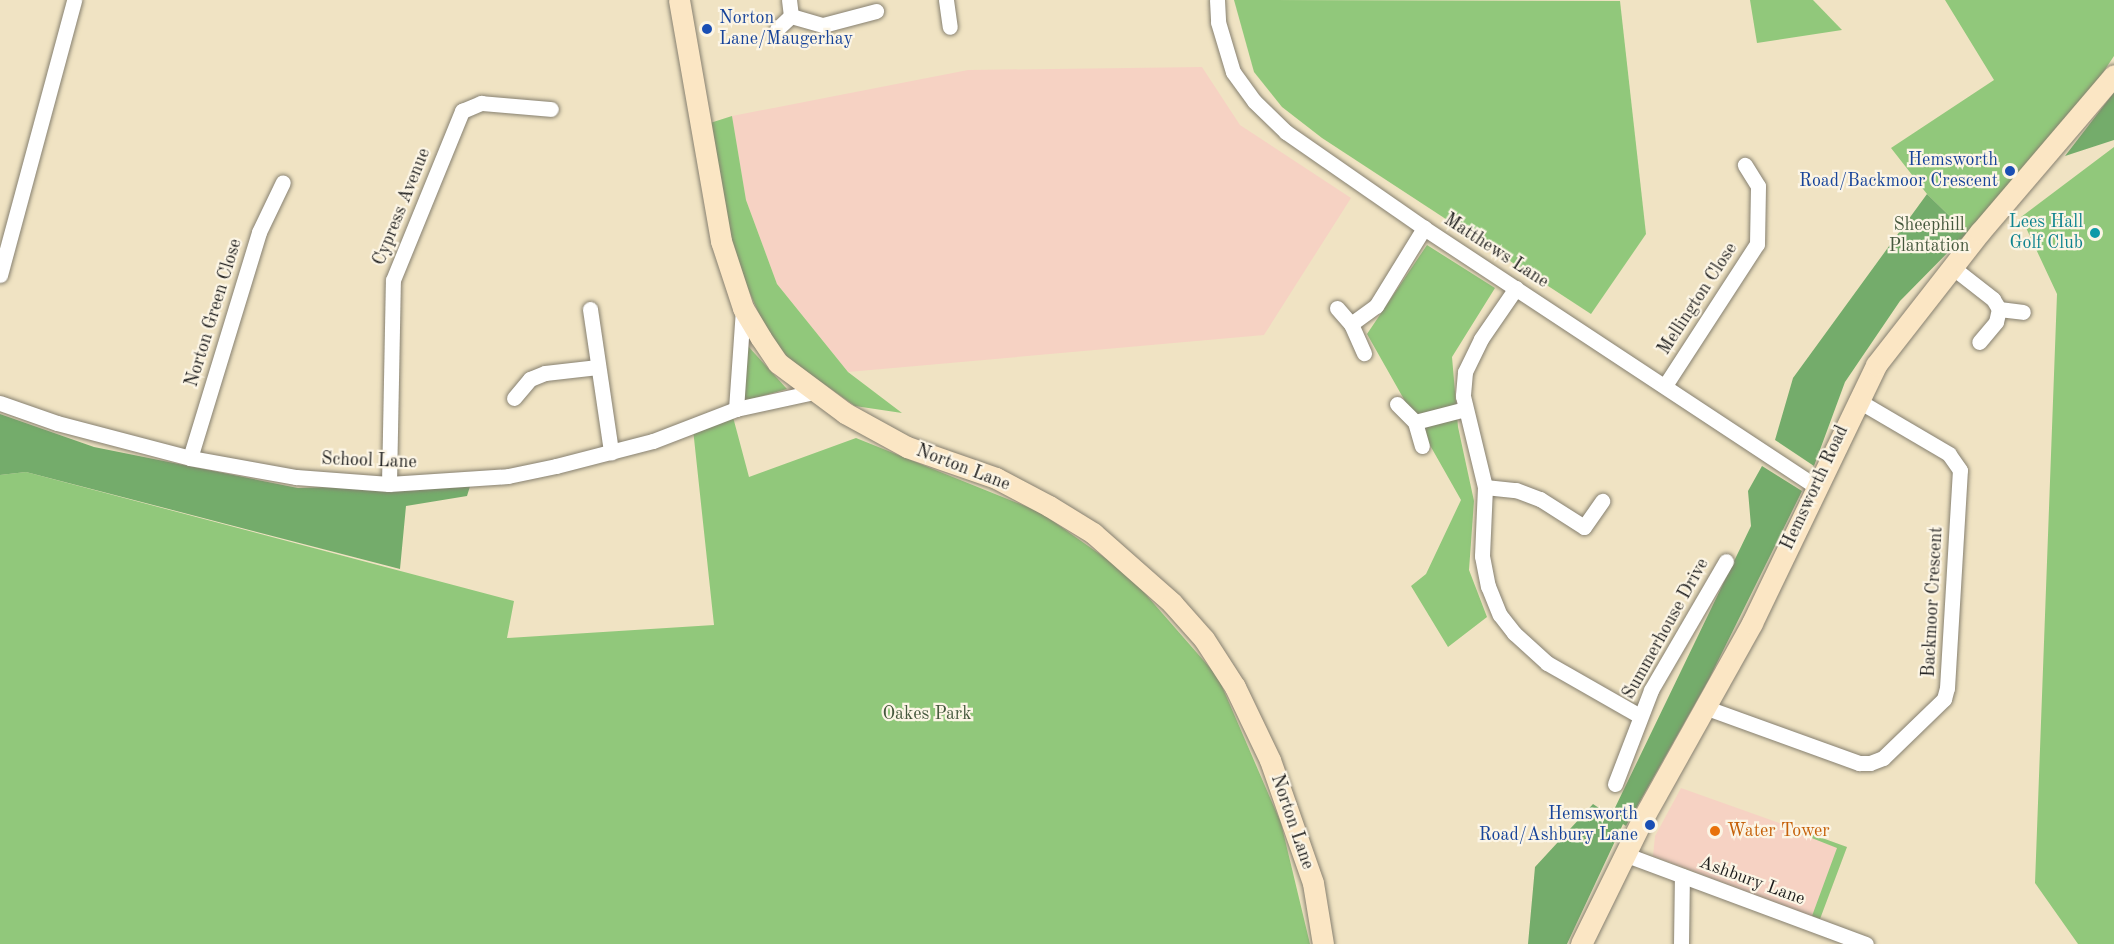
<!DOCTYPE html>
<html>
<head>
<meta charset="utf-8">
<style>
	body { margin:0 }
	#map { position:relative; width:2114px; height:944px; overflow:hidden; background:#f0e3c3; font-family:"Old Standard TT",serif }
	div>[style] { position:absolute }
	.built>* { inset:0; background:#f6d2c3 }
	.green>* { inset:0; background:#91c87b }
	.forest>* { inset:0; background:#74ac6b }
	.roads { filter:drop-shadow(0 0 2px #868070) drop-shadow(0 0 2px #868070) }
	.street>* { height:15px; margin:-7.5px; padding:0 7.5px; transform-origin:7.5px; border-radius:7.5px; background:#fff }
	.secondary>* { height:21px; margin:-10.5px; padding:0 10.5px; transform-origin:10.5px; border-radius:10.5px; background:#fbe6c4 }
	.dots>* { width:16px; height:16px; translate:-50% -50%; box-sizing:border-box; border:3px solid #fcf5e5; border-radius:50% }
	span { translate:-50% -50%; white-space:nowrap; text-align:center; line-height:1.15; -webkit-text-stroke:4.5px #fcf5e5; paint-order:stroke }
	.transit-label { font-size:18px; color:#164399 }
	.left { translate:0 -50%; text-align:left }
	.right { translate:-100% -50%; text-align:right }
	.street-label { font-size:18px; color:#1c1c1c }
	.culture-label { font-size:18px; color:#0d838f }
	.park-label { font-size:18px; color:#45583d }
	.food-label { font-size:18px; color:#c56008 }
</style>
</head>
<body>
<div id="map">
	<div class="built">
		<div style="clip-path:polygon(1202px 67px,1240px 125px,1351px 198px,1264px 335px,848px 372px,777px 284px,746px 200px,732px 116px,968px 70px)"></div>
		<div style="clip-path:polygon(1681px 788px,1847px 847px,1820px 919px,1653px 856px,1655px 836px)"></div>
	</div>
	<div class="green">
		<div style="clip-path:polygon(1234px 0,1620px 1px,1646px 234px,1591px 314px,1322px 138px,1282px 107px,1254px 72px)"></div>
		<div style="clip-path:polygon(1750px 0,1813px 0,1842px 30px,1757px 43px)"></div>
		<div style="clip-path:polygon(1945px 0,2114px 0,2114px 56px,2096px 83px,1967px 233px,1927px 194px,1891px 148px,1994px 80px)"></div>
		<div style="clip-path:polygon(732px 116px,746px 200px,777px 284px,848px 372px,902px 413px,855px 406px,790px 360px,767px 332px,734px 257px,707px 124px)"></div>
		<div style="clip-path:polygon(2114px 147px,2114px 944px,2078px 944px,2035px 883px,2057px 294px,2021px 217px)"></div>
		<div style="clip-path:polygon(1427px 245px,1495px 288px,1452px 357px,1458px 427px,1474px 501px,1469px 570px,1487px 617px,1448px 647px,1411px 586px,1426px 574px,1461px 500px,1367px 334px)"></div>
		<div style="clip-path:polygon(747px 345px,787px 389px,744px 401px)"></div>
		<div style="clip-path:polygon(733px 417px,749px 477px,856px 438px,1040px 512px,1128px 574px,1218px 677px,1281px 823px,1310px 944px,0 944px,0 475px,26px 472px,514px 601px,507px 638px,714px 625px,693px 429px)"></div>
		<div style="clip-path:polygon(1800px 830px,1847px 847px,1820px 919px,1812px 916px,1837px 848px,1799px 833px)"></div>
	</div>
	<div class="forest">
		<div style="clip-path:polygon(2114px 92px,2114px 140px,2065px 156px,2112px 95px)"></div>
		<div style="clip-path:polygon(1927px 194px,1967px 233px,1900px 301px,1845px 382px,1814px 466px,1775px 440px,1793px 378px)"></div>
		<div style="clip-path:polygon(0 414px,94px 447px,298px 488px,471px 483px,467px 496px,406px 506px,400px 569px,26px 472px,0 475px)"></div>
		<div style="clip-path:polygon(1762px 466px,1802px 491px,1773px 550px,1709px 679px,1626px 826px,1623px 824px,1567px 944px,1528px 944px,1535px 867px,1593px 804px,1611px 816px,1751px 526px,1748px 491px)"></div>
	</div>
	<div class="roads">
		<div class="street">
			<div style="left:946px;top:0;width:27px;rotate:82deg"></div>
			<div style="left:1217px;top:0;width:22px;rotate:87deg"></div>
			<div style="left:1218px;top:22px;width:52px;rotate:73.3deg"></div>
			<div style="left:1233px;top:72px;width:36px;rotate:54deg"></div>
			<div style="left:1254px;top:101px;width:45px;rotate:44.1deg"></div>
			<div style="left:1286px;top:132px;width:168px;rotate:34.8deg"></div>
			<div style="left:1424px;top:228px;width:469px;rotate:33.4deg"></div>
			<div style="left:791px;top:16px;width:33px;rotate:16deg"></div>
			<div style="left:823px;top:25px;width:55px;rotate:-14.8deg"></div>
			<div style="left:777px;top:29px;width:19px;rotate:-43deg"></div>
			<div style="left:791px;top:16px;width:16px;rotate:-97deg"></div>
			<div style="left:1952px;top:267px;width:52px;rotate:38deg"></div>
			<div style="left:1993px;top:299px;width:12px;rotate:59deg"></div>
			<div style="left:1999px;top:309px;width:13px;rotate:103deg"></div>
			<div style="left:1996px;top:322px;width:26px;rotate:130deg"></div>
			<div style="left:0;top:275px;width:285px;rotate:-74.9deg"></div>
			<div style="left:1516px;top:288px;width:62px;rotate:124.5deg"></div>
			<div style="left:1481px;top:339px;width:37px;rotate:116deg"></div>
			<div style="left:1465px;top:372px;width:24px;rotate:95deg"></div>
			<div style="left:1463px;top:396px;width:94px;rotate:76.4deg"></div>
			<div style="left:1485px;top:487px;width:69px;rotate:92.5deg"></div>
			<div style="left:1482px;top:556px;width:31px;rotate:79deg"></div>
			<div style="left:1488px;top:586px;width:31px;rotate:68deg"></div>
			<div style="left:1500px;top:615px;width:23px;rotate:52deg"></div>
			<div style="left:1514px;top:633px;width:45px;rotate:42.3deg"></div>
			<div style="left:1547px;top:663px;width:107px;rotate:29.7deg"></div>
			<div style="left:1337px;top:308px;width:21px;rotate:49deg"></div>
			<div style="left:1351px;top:324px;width:32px;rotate:66deg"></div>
			<div style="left:590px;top:309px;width:145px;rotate:81.6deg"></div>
			<div style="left:1999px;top:309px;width:24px;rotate:7deg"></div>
			<div style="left:1351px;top:324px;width:31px;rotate:-36deg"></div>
			<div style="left:1376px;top:306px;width:92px;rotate:-58.4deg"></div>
			<div style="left:1666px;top:384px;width:167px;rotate:-57deg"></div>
			<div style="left:1757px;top:244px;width:58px;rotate:-89deg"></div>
			<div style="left:1758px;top:186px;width:25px;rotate:-122deg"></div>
			<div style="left:514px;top:398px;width:25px;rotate:-50deg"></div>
			<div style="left:530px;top:379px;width:16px;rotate:-22deg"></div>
			<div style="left:545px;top:373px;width:53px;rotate:-6.5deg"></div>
			<div style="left:0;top:403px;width:60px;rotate:19.3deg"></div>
			<div style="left:57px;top:423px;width:138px;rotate:14.7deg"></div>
			<div style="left:190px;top:458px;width:108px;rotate:10.2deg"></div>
			<div style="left:296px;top:477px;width:93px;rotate:4.3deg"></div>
			<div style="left:389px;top:484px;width:119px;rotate:-3.8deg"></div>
			<div style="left:508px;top:476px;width:49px;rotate:-11.8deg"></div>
			<div style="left:556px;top:466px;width:100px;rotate:-14.5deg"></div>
			<div style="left:653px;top:441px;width:89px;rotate:-21.1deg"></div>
			<div style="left:736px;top:409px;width:80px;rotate:-12.3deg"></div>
			<div style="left:1397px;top:404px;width:25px;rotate:45deg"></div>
			<div style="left:1415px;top:422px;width:25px;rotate:74deg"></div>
			<div style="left:736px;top:409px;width:101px;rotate:-86deg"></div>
			<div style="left:1415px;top:422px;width:52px;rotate:-14.6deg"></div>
			<div style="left:190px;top:458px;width:236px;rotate:-73deg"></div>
			<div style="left:259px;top:232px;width:55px;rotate:-64.4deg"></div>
			<div style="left:389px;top:484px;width:204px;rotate:-88.9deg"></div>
			<div style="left:393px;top:280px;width:183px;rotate:-67.8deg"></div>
			<div style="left:462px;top:111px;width:21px;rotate:-23deg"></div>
			<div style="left:481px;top:103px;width:70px;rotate:4.9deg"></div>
			<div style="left:1485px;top:487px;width:31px;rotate:6deg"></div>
			<div style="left:1516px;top:490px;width:26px;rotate:21deg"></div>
			<div style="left:1540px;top:499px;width:52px;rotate:32.5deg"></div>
			<div style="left:1584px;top:527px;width:32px;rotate:-55deg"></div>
			<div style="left:1707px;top:708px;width:162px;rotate:19.9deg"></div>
			<div style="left:1859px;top:763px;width:11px"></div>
			<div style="left:1870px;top:763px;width:14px;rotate:-21deg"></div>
			<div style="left:1883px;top:758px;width:85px;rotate:-44deg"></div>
			<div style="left:1944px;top:699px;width:11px;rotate:-75deg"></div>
			<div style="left:1947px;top:688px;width:218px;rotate:-86.6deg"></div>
			<div style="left:1960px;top:470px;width:19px;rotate:-125deg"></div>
			<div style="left:1949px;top:454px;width:107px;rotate:-149.6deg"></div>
			<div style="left:1615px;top:784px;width:101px;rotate:-69deg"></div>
			<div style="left:1651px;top:690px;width:149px;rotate:-59.8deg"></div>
			<div style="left:1624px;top:854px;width:258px;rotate:20.4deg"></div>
			<div style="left:1681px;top:944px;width:68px;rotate:-89.2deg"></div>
		</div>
		<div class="secondary">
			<div style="left:679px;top:0;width:245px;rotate:80.1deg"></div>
			<div style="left:721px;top:241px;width:71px;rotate:71.8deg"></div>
			<div style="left:743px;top:308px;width:35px;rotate:59deg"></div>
			<div style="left:761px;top:338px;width:30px;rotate:56deg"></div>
			<div style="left:778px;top:363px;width:84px;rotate:36.7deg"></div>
			<div style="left:845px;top:413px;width:71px;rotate:28.7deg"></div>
			<div style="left:907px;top:447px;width:94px;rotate:19.2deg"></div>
			<div style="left:996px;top:478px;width:60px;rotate:27.8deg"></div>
			<div style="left:1049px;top:506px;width:52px;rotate:31.5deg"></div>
			<div style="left:1093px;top:533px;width:106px;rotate:41.5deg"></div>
			<div style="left:1172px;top:603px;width:48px;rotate:48.4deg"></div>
			<div style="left:1204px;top:639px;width:57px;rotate:57.1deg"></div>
			<div style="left:1235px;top:687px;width:81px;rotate:64.4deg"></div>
			<div style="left:1270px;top:760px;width:130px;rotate:70.7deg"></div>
			<div style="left:1313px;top:883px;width:62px;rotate:80.7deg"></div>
			<div style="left:1581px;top:944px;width:138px;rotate:-63.8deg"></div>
			<div style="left:1642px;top:820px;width:226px;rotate:-60.8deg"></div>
			<div style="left:1752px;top:623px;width:286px;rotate:-64.3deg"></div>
			<div style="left:1876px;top:365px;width:169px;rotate:-52deg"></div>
			<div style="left:1980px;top:232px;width:206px;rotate:-49.5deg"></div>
		</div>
	</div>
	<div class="dots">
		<div style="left:707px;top:29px;background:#1a4fb4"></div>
		<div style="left:2010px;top:171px;background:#1a4fb4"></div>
		<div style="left:2095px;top:233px;background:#0f9aa8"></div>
		<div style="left:1650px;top:825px;background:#1a4fb4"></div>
		<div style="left:1715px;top:831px;background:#e8710a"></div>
	</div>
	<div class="transit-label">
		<span class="left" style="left:719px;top:29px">Norton<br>Lane/Maugerhay</span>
		<span class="right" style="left:1998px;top:171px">Hemsworth<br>Road/Backmoor Crescent</span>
		<span class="right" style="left:1638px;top:825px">Hemsworth<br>Road/Ashbury Lane</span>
	</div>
	<div class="street-label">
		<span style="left:402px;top:207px;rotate:-68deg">Cypress Avenue</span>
		<span style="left:1496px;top:251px;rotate:33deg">Matthews Lane</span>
		<span style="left:1698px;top:299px;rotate:-57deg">Mellington Close</span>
		<span style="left:214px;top:313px;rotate:-73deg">Norton Green Close</span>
		<span style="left:369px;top:461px;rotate:2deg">School Lane</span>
		<span style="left:963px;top:468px;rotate:21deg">Norton Lane</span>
		<span style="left:1815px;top:488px;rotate:-65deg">Hemsworth Road</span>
		<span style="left:1933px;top:602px;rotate:-87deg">Backmoor Crescent</span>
		<span style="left:1666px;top:629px;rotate:-61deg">Summerhouse Drive</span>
		<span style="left:1292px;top:822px;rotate:71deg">Norton Lane</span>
		<span style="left:1752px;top:881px;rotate:20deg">Ashbury Lane</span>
	</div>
	<div class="culture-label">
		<span class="right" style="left:2083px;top:233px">Lees Hall<br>Golf Club</span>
	</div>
	<div class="park-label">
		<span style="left:1929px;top:236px">Sheephill<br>Plantation</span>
		<span style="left:927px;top:714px">Oakes Park</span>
	</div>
	<div class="food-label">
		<span class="left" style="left:1727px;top:831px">Water Tower</span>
	</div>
</div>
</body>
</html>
